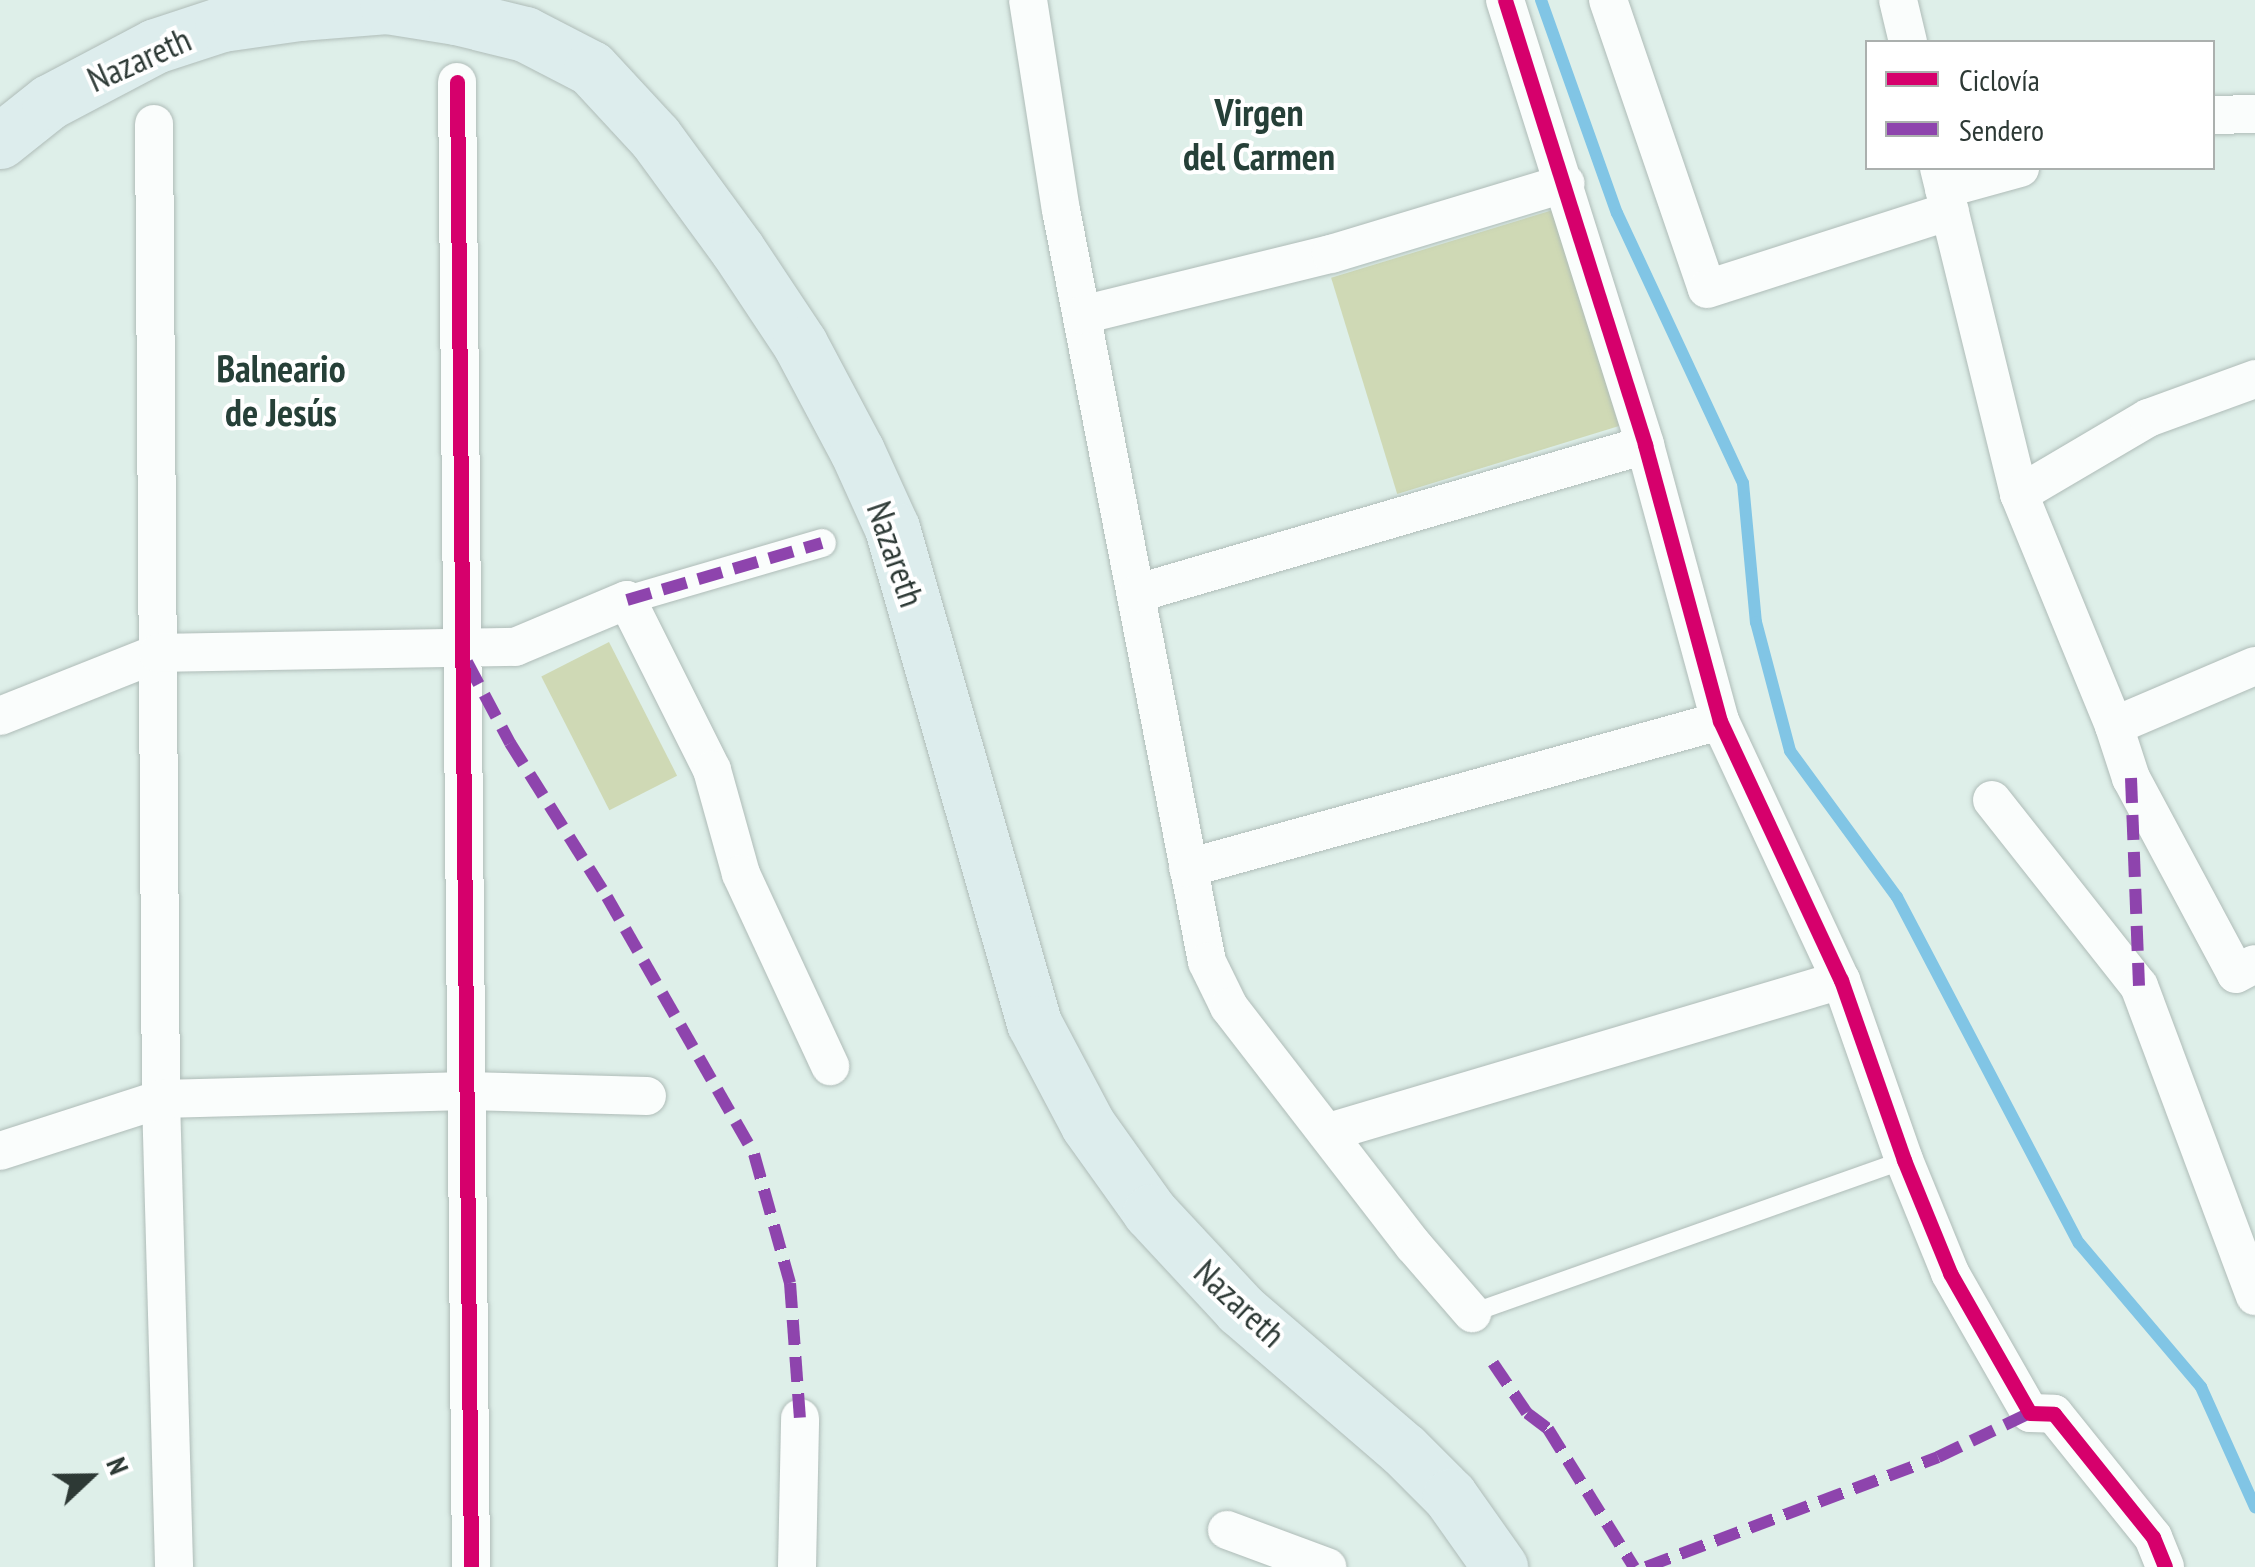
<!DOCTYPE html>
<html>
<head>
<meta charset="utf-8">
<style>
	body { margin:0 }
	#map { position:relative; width:2255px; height:1567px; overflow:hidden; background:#deefe9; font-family:"PT Sans Narrow",sans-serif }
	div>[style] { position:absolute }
	.green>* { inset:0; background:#cfd9b5; transform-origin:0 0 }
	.stream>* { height:12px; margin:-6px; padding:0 6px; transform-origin:6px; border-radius:6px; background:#81c5e5 }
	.roads { filter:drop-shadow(0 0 2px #afbcb8) drop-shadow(0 0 2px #afbcb8) }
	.service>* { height:18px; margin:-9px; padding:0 9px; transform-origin:9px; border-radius:9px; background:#fafdfc }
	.pedestrian>* { height:28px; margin:-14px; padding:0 14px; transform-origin:14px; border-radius:14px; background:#fafdfc }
	.minor>* { height:38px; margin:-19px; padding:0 19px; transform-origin:19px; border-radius:19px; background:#fafdfc }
	.primary>* { height:55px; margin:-27.5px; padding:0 27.5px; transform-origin:27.5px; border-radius:27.5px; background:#ddeded }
	.quiet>* { height:12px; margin-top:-6px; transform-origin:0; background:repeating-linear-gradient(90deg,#8e44ad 0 25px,transparent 0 37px) }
	.cycleway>* { height:15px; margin:-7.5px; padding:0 7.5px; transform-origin:7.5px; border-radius:7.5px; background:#d6006c }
	span { translate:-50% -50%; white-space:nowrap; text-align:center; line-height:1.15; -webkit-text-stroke:8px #fff; paint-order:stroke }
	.street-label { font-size:35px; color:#2d3935 }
	.neighbourhood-label { font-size:38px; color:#264038; font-weight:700 }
	.legend { position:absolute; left:1865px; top:40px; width:350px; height:130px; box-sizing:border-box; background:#fff; border:2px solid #abb0ae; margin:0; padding:12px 18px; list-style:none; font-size:30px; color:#2d3935 }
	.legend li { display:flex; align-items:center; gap:20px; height:50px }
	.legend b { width:50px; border:2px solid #abb0ae }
	.north { position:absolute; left:40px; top:1427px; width:100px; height:100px; -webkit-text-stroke:8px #fff; paint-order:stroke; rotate:68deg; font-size:28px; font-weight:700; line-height:40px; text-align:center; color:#2d3935 }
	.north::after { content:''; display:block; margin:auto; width:35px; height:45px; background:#2d3935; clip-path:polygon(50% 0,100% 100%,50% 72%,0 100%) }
</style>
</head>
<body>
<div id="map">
	<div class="green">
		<div style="left:1553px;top:210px;width:226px;height:232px;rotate:73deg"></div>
		<div style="left:609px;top:642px;width:150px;height:76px;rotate:63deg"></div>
	</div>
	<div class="stream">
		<div style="left:1541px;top:0;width:226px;rotate:70.4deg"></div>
		<div style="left:1617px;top:213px;width:298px;rotate:65deg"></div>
		<div style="left:1743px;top:483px;width:140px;rotate:84.7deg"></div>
		<div style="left:1756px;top:622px;width:133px;rotate:75.2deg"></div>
		<div style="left:1790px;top:751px;width:181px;rotate:53.8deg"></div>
		<div style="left:1897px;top:897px;width:391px;rotate:62.3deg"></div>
		<div style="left:2079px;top:1243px;width:189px;rotate:49.7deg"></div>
		<div style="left:2201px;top:1387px;width:132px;rotate:65.8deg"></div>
	</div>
	<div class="roads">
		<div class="service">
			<div style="left:1472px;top:1313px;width:458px;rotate:-19.5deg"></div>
		</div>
		<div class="pedestrian">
			<div style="left:627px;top:600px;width:203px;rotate:-16.3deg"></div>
		</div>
		<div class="minor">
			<div style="left:1028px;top:0;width:213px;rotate:81.1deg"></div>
			<div style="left:1061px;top:210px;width:766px;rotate:79.01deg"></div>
			<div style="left:1207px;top:962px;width:50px;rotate:63.9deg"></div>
			<div style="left:1229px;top:1007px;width:302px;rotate:52.3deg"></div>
			<div style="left:1414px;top:1246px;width:89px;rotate:49.1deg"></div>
			<div style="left:1505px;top:0;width:467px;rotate:72.5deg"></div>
			<div style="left:1645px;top:445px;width:286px;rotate:74.8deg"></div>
			<div style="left:1720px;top:721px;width:286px;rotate:65deg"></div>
			<div style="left:1841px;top:980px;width:191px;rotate:70.7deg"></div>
			<div style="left:1904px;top:1160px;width:122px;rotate:67.8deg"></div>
			<div style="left:1950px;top:1273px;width:161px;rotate:60.3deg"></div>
			<div style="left:2030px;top:1413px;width:24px;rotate:2deg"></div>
			<div style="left:2054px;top:1414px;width:158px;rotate:51.2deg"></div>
			<div style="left:2153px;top:1537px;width:32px;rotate:68deg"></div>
			<div style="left:1608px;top:0;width:305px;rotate:71.1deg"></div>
			<div style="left:1707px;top:289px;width:255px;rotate:-17.8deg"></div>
			<div style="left:1898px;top:0;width:43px;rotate:76.6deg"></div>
			<div style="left:457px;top:82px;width:1485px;rotate:89.46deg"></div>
			<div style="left:2212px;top:115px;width:43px;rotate:-1.3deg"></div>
			<div style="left:154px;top:124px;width:975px;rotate:89.59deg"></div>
			<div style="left:161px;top:1099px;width:468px;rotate:88.4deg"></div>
			<div style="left:1939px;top:168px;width:336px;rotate:76.2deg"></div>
			<div style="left:2019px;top:494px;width:251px;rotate:67.7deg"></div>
			<div style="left:2114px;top:726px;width:55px;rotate:71.9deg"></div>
			<div style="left:2131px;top:778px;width:222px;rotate:61.8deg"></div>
			<div style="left:2236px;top:974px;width:21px;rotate:-28deg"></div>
			<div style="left:1944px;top:189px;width:79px;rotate:-15.4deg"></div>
			<div style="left:1082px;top:315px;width:256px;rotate:-13.8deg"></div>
			<div style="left:1331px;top:254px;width:245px;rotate:-16.8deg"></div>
			<div style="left:2019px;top:494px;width:150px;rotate:-30.5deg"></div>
			<div style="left:2148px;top:418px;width:114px;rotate:-20deg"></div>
			<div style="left:1138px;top:593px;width:528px;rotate:-16.27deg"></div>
			<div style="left:0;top:716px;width:170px;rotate:-21.7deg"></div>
			<div style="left:158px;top:653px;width:357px;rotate:-1deg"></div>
			<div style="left:515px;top:647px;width:121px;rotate:-22.8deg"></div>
			<div style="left:627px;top:600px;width:190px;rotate:63.4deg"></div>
			<div style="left:712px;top:770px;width:108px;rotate:74.4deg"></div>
			<div style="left:741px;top:874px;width:212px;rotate:65.1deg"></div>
			<div style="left:2114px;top:726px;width:153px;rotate:-23.1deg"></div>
			<div style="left:1992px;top:800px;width:237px;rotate:51.7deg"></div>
			<div style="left:2139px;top:986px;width:331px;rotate:69.5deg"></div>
			<div style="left:1188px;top:868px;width:552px;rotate:-15.45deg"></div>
			<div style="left:1329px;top:1132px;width:534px;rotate:-16.53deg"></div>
			<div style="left:0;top:1151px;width:169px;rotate:-17.9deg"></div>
			<div style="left:161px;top:1099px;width:307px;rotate:-1.5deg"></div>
			<div style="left:468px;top:1091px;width:179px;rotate:1.6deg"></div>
			<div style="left:1227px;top:1530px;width:107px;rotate:20.3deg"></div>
			<div style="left:797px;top:1567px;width:149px;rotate:-88.8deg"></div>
		</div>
		<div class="primary">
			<div style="left:0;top:141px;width:63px;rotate:-38.5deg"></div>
			<div style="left:49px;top:102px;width:120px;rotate:-27.8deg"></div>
			<div style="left:155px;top:46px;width:71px;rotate:-18.2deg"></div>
			<div style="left:222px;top:24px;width:78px;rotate:-8.1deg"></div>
			<div style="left:299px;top:13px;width:88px;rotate:-4.5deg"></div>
			<div style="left:387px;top:6px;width:70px;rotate:9.1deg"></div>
			<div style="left:456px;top:17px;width:71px;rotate:13.8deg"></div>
			<div style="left:525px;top:34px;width:74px;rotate:27.3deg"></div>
			<div style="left:591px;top:68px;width:94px;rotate:47.2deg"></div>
			<div style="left:655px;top:137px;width:139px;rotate:53.8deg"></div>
			<div style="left:737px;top:249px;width:114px;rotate:56.4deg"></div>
			<div style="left:800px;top:344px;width:121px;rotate:62deg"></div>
			<div style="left:857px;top:451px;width:85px;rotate:65.6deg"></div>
			<div style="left:892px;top:528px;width:515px;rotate:73.99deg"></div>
			<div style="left:1034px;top:1023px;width:115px;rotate:62.1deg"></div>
			<div style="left:1088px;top:1125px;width:107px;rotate:54.5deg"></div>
			<div style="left:1150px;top:1212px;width:132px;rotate:47.1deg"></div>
			<div style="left:1240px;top:1309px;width:216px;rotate:40.7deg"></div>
			<div style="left:1404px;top:1450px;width:65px;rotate:45deg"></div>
			<div style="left:1450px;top:1496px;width:87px;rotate:54.8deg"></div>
		</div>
	</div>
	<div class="quiet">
		<div style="left:627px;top:600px;width:203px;rotate:-16.3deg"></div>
		<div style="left:467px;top:662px;width:92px;rotate:62deg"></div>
		<div style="left:510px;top:743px;width:182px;rotate:57.8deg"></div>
		<div style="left:607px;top:897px;width:296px;rotate:60.2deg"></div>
		<div style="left:754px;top:1154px;width:134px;rotate:74.4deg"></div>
		<div style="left:790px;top:1283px;width:135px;rotate:85.8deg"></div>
		<div style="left:2131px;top:778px;width:208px;rotate:87.8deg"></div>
		<div style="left:1493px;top:1363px;width:60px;rotate:55.8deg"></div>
		<div style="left:1527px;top:1413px;width:26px;rotate:37deg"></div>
		<div style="left:1548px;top:1429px;width:163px;rotate:58.1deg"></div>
		<div style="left:1646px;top:1567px;width:312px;rotate:-20.6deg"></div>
		<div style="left:1938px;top:1457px;width:102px;rotate:-25.6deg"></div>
	</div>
	<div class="cycleway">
		<div style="left:1505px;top:0;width:467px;rotate:72.5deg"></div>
		<div style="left:1645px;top:445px;width:286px;rotate:74.8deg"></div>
		<div style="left:1720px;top:721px;width:286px;rotate:65deg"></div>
		<div style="left:1841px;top:980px;width:191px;rotate:70.7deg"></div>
		<div style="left:1904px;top:1160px;width:122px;rotate:67.8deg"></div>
		<div style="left:1950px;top:1273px;width:161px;rotate:60.3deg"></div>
		<div style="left:2030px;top:1413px;width:24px;rotate:2deg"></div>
		<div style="left:2054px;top:1414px;width:158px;rotate:51.2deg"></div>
		<div style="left:2153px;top:1537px;width:32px;rotate:68deg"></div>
		<div style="left:457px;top:82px;width:1485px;rotate:89.46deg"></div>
	</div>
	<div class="street-label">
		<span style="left:139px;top:59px;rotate:-24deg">Nazareth</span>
		<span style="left:896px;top:554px;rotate:71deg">Nazareth</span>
		<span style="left:1240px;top:1303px;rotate:43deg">Nazareth</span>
	</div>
	<div class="neighbourhood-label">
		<span style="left:1259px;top:134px">Virgen<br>del Carmen</span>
		<span style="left:281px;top:390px">Balneario<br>de Jesús</span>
	</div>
	<ul class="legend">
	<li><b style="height:12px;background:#d6006c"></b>Ciclovía</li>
	<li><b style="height:12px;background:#8e44ad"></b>Sendero</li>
	</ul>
	<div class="north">N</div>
</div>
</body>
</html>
